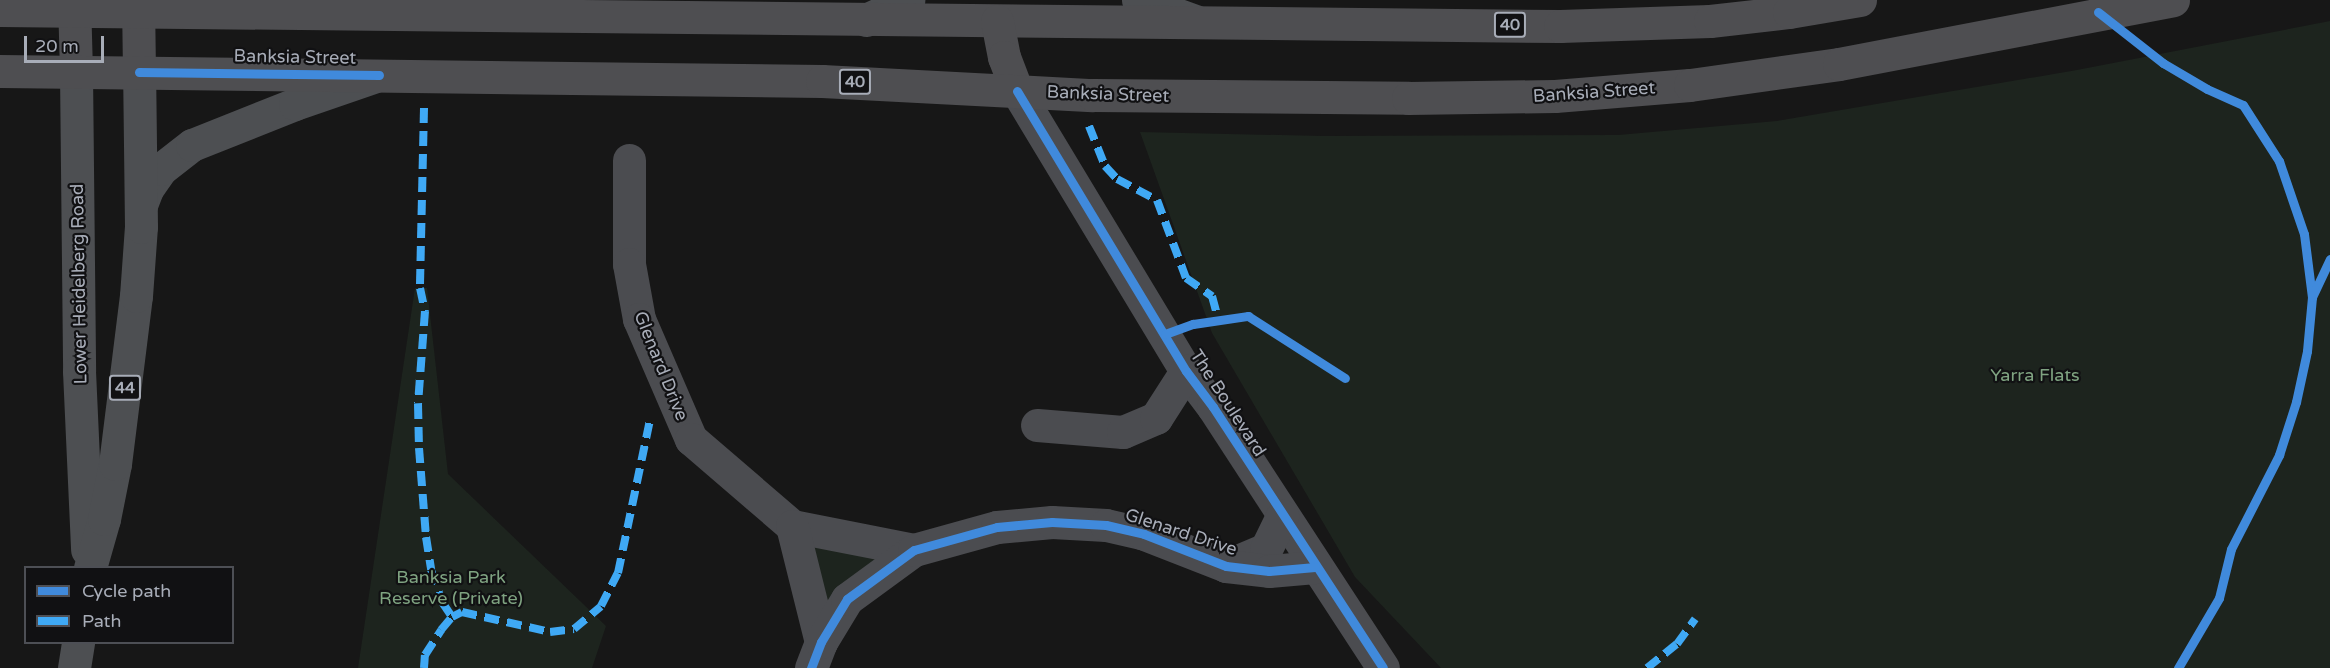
<!DOCTYPE html>
<html>
<head>
<meta charset="utf-8">
<style>
	body { margin:0 }
	#map { position:relative; width:2330px; height:668px; overflow:hidden; background:#171717; font-family:"Varela Round",sans-serif }
	div>[style] { position:absolute }
	.green>* { inset:0; background:#1d241e }
	.minor>* { height:33px; margin:-16.5px; padding:0 16.5px; transform-origin:16.5px; border-radius:16.5px; background:#4b4c50 }
	.major>* { height:33px; margin:-16.5px; padding:0 16.5px; transform-origin:16.5px; border-radius:16.5px; background:#4d4f52 }
	.highway>* { height:33px; margin:-16.5px; padding:0 16.5px; transform-origin:16.5px; border-radius:16.5px; background:#4e4e51 }
	.quiet>* { height:8px; margin-top:-4px; transform-origin:0; background:repeating-linear-gradient(90deg,#3fa9f5 0 15px,transparent 0 23px) }
	.cycleway>* { height:9px; margin:-4.5px; padding:0 4.5px; transform-origin:4.5px; border-radius:4.5px; background:#408adc }
	span { translate:-50% -50%; white-space:nowrap; text-align:center; line-height:1.15; -webkit-text-stroke:4.5px #111113; paint-order:stroke }
	.shield-label span { padding:2px 4px; background:#111113; border:2px solid; border-radius:4px; -webkit-text-stroke-width:0 }
	.shield-label { font-size:16px; color:#a8adb8; font-weight:700 }
	.street-label { font-size:18px; color:#a8adb8 }
	.park-label { font-size:18px; color:#7fa381 }
	.legend { position:absolute; left:24px; top:566px; width:210px; height:78px; box-sizing:border-box; background:#111113; border:2px solid #4d4f55; margin:0; padding:8px 10px; list-style:none; font-size:18px; color:#a8adb8 }
	.legend li { display:flex; align-items:center; gap:12px; height:30px }
	.legend b { width:30px; border:2px solid #4d4f55 }
	.scale { position:absolute; left:24px; top:36px; width:80px; height:27px; box-sizing:border-box; border:3px solid #a8adb8; border-top:0; padding-left:8px; font-size:18px; line-height:21px; white-space:nowrap; color:#a8adb8; -webkit-text-stroke:4px #111113; paint-order:stroke }
</style>
</head>
<body>
<div id="map">
	<div class="green">
		<div style="clip-path:polygon(2330px 21px,2330px 668px,1441px 668px,1355px 577px,1212px 333px,1140px 132px,1323px 136px,1618px 135px,1777px 121px,2077px 70px)"></div>
		<div style="clip-path:polygon(415px 288px,427px 288px,448px 474px,606px 626px,592px 668px,358px 668px)"></div>
		<div style="clip-path:polygon(801px 534px,899px 552px,824px 627px)"></div>
	</div>
	<div class="minor">
		<div style="left:1017px;top:91px;width:327px;rotate:58.9deg"></div>
		<div style="left:1186px;top:371px;width:45px;rotate:53.1deg"></div>
		<div style="left:1213px;top:407px;width:311px;rotate:56.9deg"></div>
		<div style="left:629px;top:160px;width:104px;rotate:90deg"></div>
		<div style="left:629px;top:264px;width:56px;rotate:79.7deg"></div>
		<div style="left:639px;top:319px;width:131px;rotate:66.6deg"></div>
		<div style="left:691px;top:439px;width:133px;rotate:40.7deg"></div>
		<div style="left:792px;top:526px;width:124px;rotate:11.1deg"></div>
		<div style="left:1037px;top:425px;width:86px;rotate:4.7deg"></div>
		<div style="left:1123px;top:432px;width:36px;rotate:-23deg"></div>
		<div style="left:1156px;top:418px;width:56px;rotate:-57.4deg"></div>
		<div style="left:792px;top:526px;width:120px;rotate:76deg"></div>
		<div style="left:1226px;top:566px;width:43px;rotate:-23deg"></div>
		<div style="left:1266px;top:549px;width:37px;rotate:-64deg"></div>
		<div style="left:811px;top:668px;width:28px;rotate:-69deg"></div>
		<div style="left:821px;top:642px;width:50px;rotate:-58.8deg"></div>
		<div style="left:847px;top:599px;width:83px;rotate:-36.2deg"></div>
		<div style="left:914px;top:550px;width:86px;rotate:-15.5deg"></div>
		<div style="left:997px;top:527px;width:55px;rotate:-5.2deg"></div>
		<div style="left:1052px;top:522px;width:54px;rotate:3.2deg"></div>
		<div style="left:1106px;top:525px;width:39px;rotate:13deg"></div>
		<div style="left:1144px;top:534px;width:88px;rotate:21.3deg"></div>
		<div style="left:1226px;top:566px;width:43px;rotate:6.6deg"></div>
		<div style="left:1269px;top:571px;width:46px;rotate:-5deg"></div>
	</div>
	<div class="major">
		<div style="left:1138px;top:0;width:61px;rotate:20.2deg"></div>
		<div style="left:866px;top:20px;width:47px;rotate:-25.5deg"></div>
		<div style="left:76px;top:72px;width:299px;rotate:89.4deg"></div>
		<div style="left:79px;top:371px;width:179px;rotate:87.4deg"></div>
		<div style="left:141px;top:205px;width:17px;rotate:-69deg"></div>
		<div style="left:147px;top:189px;width:24px;rotate:-55deg"></div>
		<div style="left:161px;top:169px;width:39px;rotate:-38deg"></div>
		<div style="left:192px;top:145px;width:111px;rotate:-21.7deg"></div>
		<div style="left:295px;top:104px;width:83px;rotate:-19.1deg"></div>
		<div style="left:90px;top:568px;width:51px;rotate:-74.1deg"></div>
		<div style="left:104px;top:519px;width:56px;rotate:-78.7deg"></div>
		<div style="left:115px;top:464px;width:169px;rotate:-82.9deg"></div>
		<div style="left:136px;top:296px;width:69px;rotate:-85.9deg"></div>
		<div style="left:141px;top:227px;width:155px;rotate:-90.7deg"></div>
		<div style="left:74px;top:668px;width:26px;rotate:-81deg"></div>
	</div>
	<div class="highway">
		<div style="left:74px;top:0;width:72px;rotate:88.4deg"></div>
		<div style="left:138px;top:0;width:72px;rotate:89.2deg"></div>
		<div style="left:0;top:10px;width:1560px;rotate:0.59deg"></div>
		<div style="left:1560px;top:26px;width:150px;rotate:-1.9deg"></div>
		<div style="left:1710px;top:21px;width:80px;rotate:-6.5deg"></div>
		<div style="left:1789px;top:12px;width:72px;rotate:-9.6deg"></div>
		<div style="left:997px;top:21px;width:37px;rotate:79deg"></div>
		<div style="left:1004px;top:57px;width:36px;rotate:69deg"></div>
		<div style="left:0;top:71px;width:822px;rotate:0.7deg"></div>
		<div style="left:822px;top:81px;width:271px;rotate:3deg"></div>
		<div style="left:1093px;top:95px;width:315px;rotate:0.5deg"></div>
		<div style="left:1408px;top:98px;width:147px;rotate:-0.8deg"></div>
		<div style="left:1555px;top:96px;width:135px;rotate:-4.7deg"></div>
		<div style="left:1690px;top:85px;width:150px;rotate:-8deg"></div>
		<div style="left:1839px;top:64px;width:340px;rotate:-10.8deg"></div>
	</div>
	<div class="quiet">
		<div style="left:424px;top:108px;width:180px;rotate:91.3deg"></div>
		<div style="left:420px;top:288px;width:24px;rotate:78deg"></div>
		<div style="left:425px;top:311px;width:93px;rotate:94.3deg"></div>
		<div style="left:418px;top:404px;width:44px;rotate:88.7deg"></div>
		<div style="left:419px;top:448px;width:89px;rotate:85.5deg"></div>
		<div style="left:426px;top:537px;width:33px;rotate:81deg"></div>
		<div style="left:431px;top:570px;width:34px;rotate:71deg"></div>
		<div style="left:442px;top:602px;width:18px;rotate:56deg"></div>
		<div style="left:1089px;top:126px;width:43px;rotate:68.2deg"></div>
		<div style="left:1105px;top:166px;width:18px;rotate:47deg"></div>
		<div style="left:1117px;top:179px;width:45px;rotate:27.7deg"></div>
		<div style="left:1157px;top:200px;width:83px;rotate:69.6deg"></div>
		<div style="left:1186px;top:278px;width:32px;rotate:35deg"></div>
		<div style="left:1212px;top:296px;width:24px;rotate:75deg"></div>
		<div style="left:424px;top:668px;width:13px;rotate:-86deg"></div>
		<div style="left:425px;top:655px;width:30px;rotate:-57deg"></div>
		<div style="left:441px;top:630px;width:17px;rotate:-50deg"></div>
		<div style="left:452px;top:617px;width:11px;rotate:-27deg"></div>
		<div style="left:462px;top:612px;width:90px;rotate:12.8deg"></div>
		<div style="left:550px;top:632px;width:24px;rotate:-7deg"></div>
		<div style="left:574px;top:629px;width:35px;rotate:-40deg"></div>
		<div style="left:601px;top:606px;width:37px;rotate:-63deg"></div>
		<div style="left:618px;top:573px;width:156px;rotate:-78.2deg"></div>
		<div style="left:1647px;top:668px;width:38px;rotate:-39deg"></div>
		<div style="left:1677px;top:644px;width:31px;rotate:-54deg"></div>
	</div>
	<div class="cycleway">
		<div style="left:2098px;top:12px;width:83px;rotate:38.1deg"></div>
		<div style="left:2163px;top:63px;width:51px;rotate:30.6deg"></div>
		<div style="left:2207px;top:89px;width:39px;rotate:24deg"></div>
		<div style="left:2243px;top:105px;width:67px;rotate:57.3deg"></div>
		<div style="left:2279px;top:161px;width:77px;rotate:71.1deg"></div>
		<div style="left:2304px;top:234px;width:64px;rotate:82.8deg"></div>
		<div style="left:139px;top:72px;width:240px;rotate:0.7deg"></div>
		<div style="left:1017px;top:91px;width:327px;rotate:58.9deg"></div>
		<div style="left:1186px;top:371px;width:45px;rotate:53.1deg"></div>
		<div style="left:1213px;top:407px;width:311px;rotate:56.9deg"></div>
		<div style="left:1165px;top:334px;width:30px;rotate:-20deg"></div>
		<div style="left:1193px;top:324px;width:56px;rotate:-8.3deg"></div>
		<div style="left:1248px;top:316px;width:115px;rotate:32.6deg"></div>
		<div style="left:811px;top:668px;width:28px;rotate:-69deg"></div>
		<div style="left:821px;top:642px;width:50px;rotate:-58.8deg"></div>
		<div style="left:847px;top:599px;width:83px;rotate:-36.2deg"></div>
		<div style="left:914px;top:550px;width:86px;rotate:-15.5deg"></div>
		<div style="left:997px;top:527px;width:55px;rotate:-5.2deg"></div>
		<div style="left:1052px;top:522px;width:54px;rotate:3.2deg"></div>
		<div style="left:1106px;top:525px;width:39px;rotate:13deg"></div>
		<div style="left:1144px;top:534px;width:88px;rotate:21.3deg"></div>
		<div style="left:1226px;top:566px;width:43px;rotate:6.6deg"></div>
		<div style="left:1269px;top:571px;width:46px;rotate:-5deg"></div>
		<div style="left:2178px;top:668px;width:81px;rotate:-59.6deg"></div>
		<div style="left:2219px;top:598px;width:50px;rotate:-76.2deg"></div>
		<div style="left:2231px;top:549px;width:106px;rotate:-62.9deg"></div>
		<div style="left:2279px;top:455px;width:56px;rotate:-72.2deg"></div>
		<div style="left:2296px;top:402px;width:52px;rotate:-77.8deg"></div>
		<div style="left:2307px;top:351px;width:54px;rotate:-84.7deg"></div>
		<div style="left:2312px;top:297px;width:42px;rotate:-64.7deg"></div>
	</div>
	<div class="shield-label">
		<span style="left:1510px;top:25px">40</span>
		<span style="left:855px;top:82px">40</span>
		<span style="left:125px;top:388px">44</span>
	</div>
	<div class="street-label">
		<span style="left:295px;top:57px;rotate:1deg">Banksia Street</span>
		<span style="left:1594px;top:92px;rotate:-4deg">Banksia Street</span>
		<span style="left:1108px;top:94px;rotate:2deg">Banksia Street</span>
		<span style="left:79px;top:284px;rotate:-91deg">Lower Heidelberg Road</span>
		<span style="left:661px;top:366px;rotate:68deg">Glenard Drive</span>
		<span style="left:1228px;top:403px;rotate:57deg">The Boulevard</span>
		<span style="left:1181px;top:532px;rotate:18deg">Glenard Drive</span>
	</div>
	<div class="park-label">
		<span style="left:2035px;top:375px">Yarra Flats</span>
		<span style="left:451px;top:588px">Banksia Park<br>Reserve (Private)</span>
	</div>
	<ul class="legend">
	<li><b style="height:8px;background:#408adc"></b>Cycle path</li>
	<li><b style="height:8px;background:#3fa9f5"></b>Path</li>
	</ul>
	<div class="scale">20 m</div>
</div>
</body>
</html>
